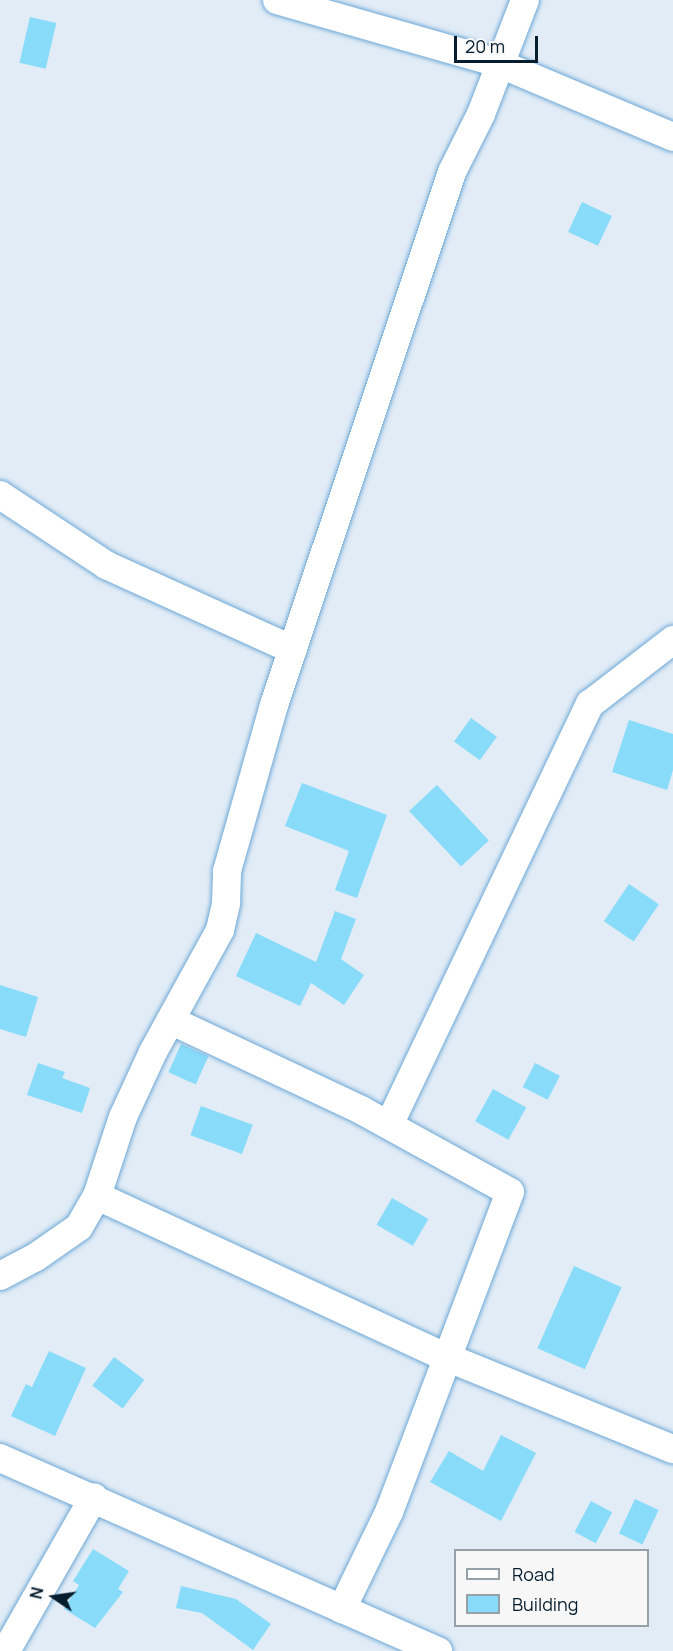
<!DOCTYPE html>
<html>
<head>
<meta charset="utf-8">
<style>
	body { margin:0 }
	#map { position:relative; width:673px; height:1651px; overflow:hidden; background:#e1ecf6; font-family:Manrope,sans-serif }
	div>[style] { position:absolute }
	.building>* { inset:0; background:#88dbf9; transform-origin:0 0 }
	.roads { filter:drop-shadow(0 0 2px #6ea8d6) drop-shadow(0 0 2px #6ea8d6) }
	.minor>* { height:28px; margin:-14px; padding:0 14px; transform-origin:14px; border-radius:14px; background:#fff }
	span { translate:-50% -50%; white-space:nowrap; text-align:center; line-height:1.15; -webkit-text-stroke:4.5px #f7f7f7; paint-order:stroke }
	.legend { position:absolute; left:454px; top:1549px; width:195px; height:78px; box-sizing:border-box; background:#f7f7f7; border:2px solid #96a0a7; margin:0; padding:8px 10px; list-style:none; font-size:18px; color:#051d2e }
	.legend li { display:flex; align-items:center; gap:12px; height:30px }
	.legend b { width:30px; border:2px solid #96a0a7 }
	.north { position:absolute; left:24px; top:1567px; width:60px; height:60px; -webkit-text-stroke:4px #f7f7f7; paint-order:stroke; rotate:283deg; font-size:16px; font-weight:700; line-height:24px; text-align:center; color:#051d2e }
	.north::after { content:''; display:block; margin:auto; width:21px; height:27px; background:#051d2e; clip-path:polygon(50% 0,100% 100%,50% 72%,0 100%) }
	.scale { position:absolute; left:454px; top:36px; width:84px; height:27px; box-sizing:border-box; border:3px solid #051d2e; border-top:0; padding-left:8px; font-size:18px; line-height:21px; white-space:nowrap; color:#051d2e; -webkit-text-stroke:4px #f7f7f7; paint-order:stroke }
</style>
</head>
<body>
<div id="map">
	<div class="building">
		<div style="left:30px;top:17px;width:27px;height:47px;rotate:13deg"></div>
		<div style="left:582px;top:202px;width:33px;height:33px;rotate:25deg"></div>
		<div style="left:471px;top:718px;width:32px;height:29px;rotate:36deg"></div>
		<div style="clip-path:polygon(629px 720px,673px 734px,673px 770px,667px 790px,612px 772px)"></div>
		<div style="clip-path:polygon(302px 783px,387px 815px,357px 898px,335px 890px,349px 851px,285px 826px)"></div>
		<div style="left:437px;top:785px;width:76px;height:38px;rotate:47deg"></div>
		<div style="left:629px;top:884px;width:36px;height:45px;rotate:34deg"></div>
		<div style="clip-path:polygon(335px 911px,356px 919px,341px 959px,364px 975px,344px 1005px,311px 983px,300px 1006px,236px 976px,256px 933px,316px 962px)"></div>
		<div style="clip-path:polygon(0 985px,38px 997px,26px 1037px,0 1029px)"></div>
		<div style="left:181px;top:1044px;width:30px;height:31px;rotate:24deg"></div>
		<div style="clip-path:polygon(38px 1063px,65px 1072px,62px 1078px,90px 1088px,82px 1113px,27px 1095px)"></div>
		<div style="left:535px;top:1063px;width:28px;height:27px;rotate:27deg"></div>
		<div style="left:493px;top:1089px;width:38px;height:37px;rotate:29deg"></div>
		<div style="left:201px;top:1106px;width:55px;height:31px;rotate:20deg"></div>
		<div style="left:392px;top:1198px;width:42px;height:31px;rotate:30deg"></div>
		<div style="left:574px;top:1266px;width:52px;height:90px;rotate:24deg"></div>
		<div style="clip-path:polygon(49px 1351px,86px 1368px,55px 1436px,11px 1416px,26px 1384px,32px 1387px)"></div>
		<div style="left:114px;top:1357px;width:38px;height:36px;rotate:37deg"></div>
		<div style="clip-path:polygon(501px 1435px,536px 1453px,501px 1521px,430px 1482px,449px 1451px,483px 1471px)"></div>
		<div style="left:635px;top:1499px;width:26px;height:38px;rotate:25deg"></div>
		<div style="left:591px;top:1501px;width:24px;height:35px;rotate:28deg"></div>
		<div style="clip-path:polygon(93px 1549px,129px 1571px,118px 1589px,123px 1592px,95px 1628px,64px 1609px,79px 1585px,73px 1581px)"></div>
		<div style="clip-path:polygon(181px 1586px,236px 1599px,271px 1624px,253px 1650px,202px 1613px,176px 1608px)"></div>
	</div>
	<div class="roads">
		<div class="minor">
			<div style="left:277px;top:0;width:230px;rotate:15.9deg"></div>
			<div style="left:498px;top:63px;width:190px;rotate:22.9deg"></div>
			<div style="left:0;top:495px;width:127px;rotate:33.4deg"></div>
			<div style="left:106px;top:565px;width:205px;rotate:24.4deg"></div>
			<div style="left:172px;top:1021px;width:209px;rotate:25.2deg"></div>
			<div style="left:361px;top:1110px;width:170px;rotate:28.8deg"></div>
			<div style="left:510px;top:1192px;width:342px;rotate:110.7deg"></div>
			<div style="left:389px;top:1512px;width:108px;rotate:115.9deg"></div>
			<div style="left:389px;top:1125px;width:467px;rotate:-64.5deg"></div>
			<div style="left:590px;top:704px;width:105px;rotate:-37.6deg"></div>
			<div style="left:97px;top:1196px;width:384px;rotate:24.8deg"></div>
			<div style="left:446px;top:1357px;width:245px;rotate:22.1deg"></div>
			<div style="left:0;top:1276px;width:41px;rotate:-27.8deg"></div>
			<div style="left:36px;top:1257px;width:52px;rotate:-34.9deg"></div>
			<div style="left:79px;top:1227px;width:36px;rotate:-60deg"></div>
			<div style="left:97px;top:1196px;width:83px;rotate:-71.8deg"></div>
			<div style="left:123px;top:1117px;width:72px;rotate:-65.2deg"></div>
			<div style="left:153px;top:1052px;width:139px;rotate:-61.2deg"></div>
			<div style="left:220px;top:930px;width:28px;rotate:-77deg"></div>
			<div style="left:226px;top:903px;width:32px;rotate:-88deg"></div>
			<div style="left:227px;top:871px;width:173px;rotate:-74.2deg"></div>
			<div style="left:274px;top:705px;width:562px;rotate:-71.53deg"></div>
			<div style="left:452px;top:172px;width:65px;rotate:-63.4deg"></div>
			<div style="left:481px;top:114px;width:122px;rotate:-68.9deg"></div>
			<div style="left:0;top:1458px;width:479px;rotate:23.8deg"></div>
			<div style="left:6px;top:1651px;width:177px;rotate:-60.3deg"></div>
		</div>
	</div>
	<ul class="legend">
	<li><b style="height:8px;background:#fff"></b>Road</li>
	<li><b style="height:16px;background:#88dbf9"></b>Building</li>
	</ul>
	<div class="north">N</div>
	<div class="scale">20 m</div>
</div>
</body>
</html>
